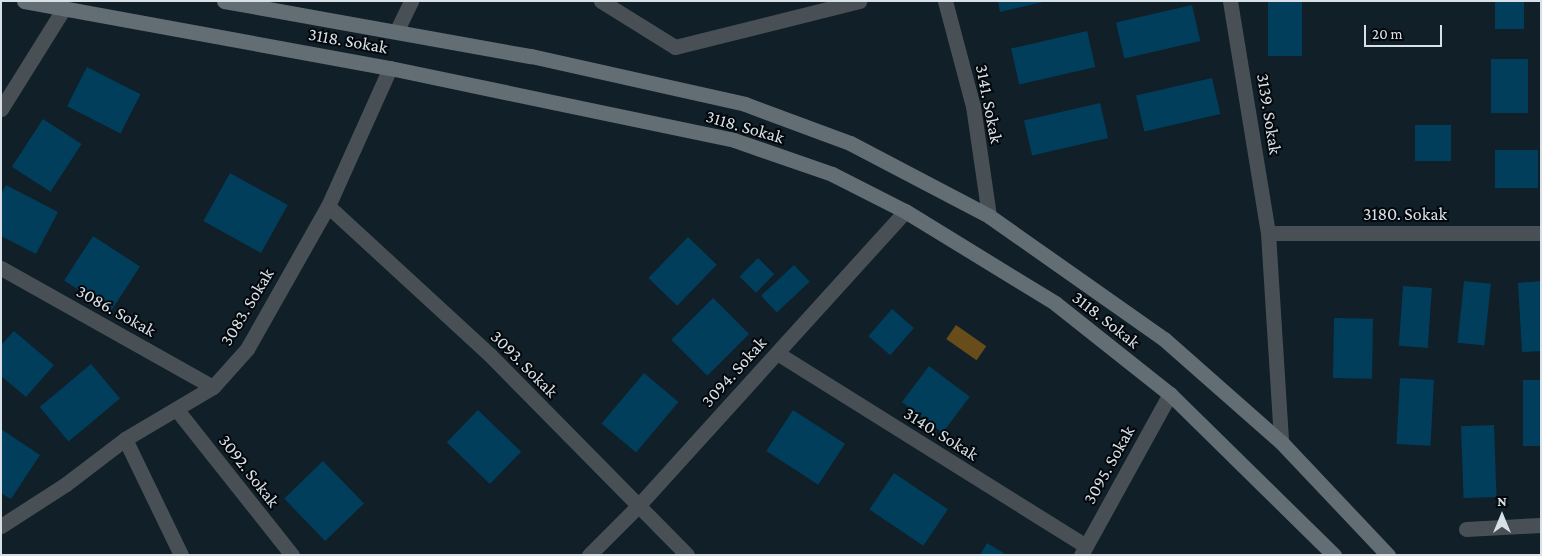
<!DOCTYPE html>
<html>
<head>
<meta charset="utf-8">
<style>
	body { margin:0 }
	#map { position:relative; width:1542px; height:556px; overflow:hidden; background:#101f28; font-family:"Crimson Pro",serif }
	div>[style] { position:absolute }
	.water>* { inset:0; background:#684d1a; transform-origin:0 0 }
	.building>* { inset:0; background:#003e5b; transform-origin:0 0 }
	.minor>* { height:15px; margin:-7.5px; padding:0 7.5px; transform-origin:7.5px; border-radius:7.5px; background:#495055 }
	.secondary>* { height:15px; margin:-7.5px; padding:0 7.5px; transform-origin:7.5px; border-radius:7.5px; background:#626d74 }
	span { translate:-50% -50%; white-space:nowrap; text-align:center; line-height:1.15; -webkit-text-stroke:4px #04080c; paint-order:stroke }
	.street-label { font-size:18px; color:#d7e1e7 }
	.frame { position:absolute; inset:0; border:2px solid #d7e1e7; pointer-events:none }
	.north { position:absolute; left:1477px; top:491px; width:50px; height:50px; -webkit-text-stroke:4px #04080c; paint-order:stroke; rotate:0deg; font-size:14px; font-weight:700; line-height:20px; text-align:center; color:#d7e1e7 }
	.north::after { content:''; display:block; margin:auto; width:18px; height:22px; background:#d7e1e7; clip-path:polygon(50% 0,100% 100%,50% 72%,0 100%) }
	.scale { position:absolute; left:1364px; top:25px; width:78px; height:22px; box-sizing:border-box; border:2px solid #d7e1e7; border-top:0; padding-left:6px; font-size:15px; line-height:18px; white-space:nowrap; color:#d7e1e7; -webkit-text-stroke:4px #04080c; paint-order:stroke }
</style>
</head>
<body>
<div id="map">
	<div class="water">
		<div style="left:956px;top:325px;width:37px;height:17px;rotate:35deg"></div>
	</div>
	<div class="building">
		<div style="clip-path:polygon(998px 1px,1043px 1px,1043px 2px,1000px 12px)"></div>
		<div style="left:1268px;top:1px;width:34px;height:55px"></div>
		<div style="left:1495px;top:1px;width:29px;height:28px"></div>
		<div style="left:1192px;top:5px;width:37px;height:78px;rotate:77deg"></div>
		<div style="left:1087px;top:31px;width:37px;height:78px;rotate:77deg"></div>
		<div style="left:1491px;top:59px;width:37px;height:54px"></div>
		<div style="left:87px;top:67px;width:60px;height:44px;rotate:27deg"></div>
		<div style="left:1212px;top:78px;width:37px;height:78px;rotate:77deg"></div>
		<div style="left:1100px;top:103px;width:36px;height:78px;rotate:77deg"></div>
		<div style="left:43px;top:119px;width:46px;height:57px;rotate:33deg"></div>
		<div style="left:1415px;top:125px;width:36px;height:36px"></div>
		<div style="left:1495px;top:150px;width:43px;height:38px"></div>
		<div style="left:230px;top:173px;width:66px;height:55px;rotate:29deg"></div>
		<div style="clip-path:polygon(6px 185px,58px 212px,36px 254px,1px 236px,1px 194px)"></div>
		<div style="left:93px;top:236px;width:56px;height:53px;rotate:33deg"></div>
		<div style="left:688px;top:237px;width:40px;height:57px;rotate:44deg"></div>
		<div style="left:758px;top:258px;width:23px;height:26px;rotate:45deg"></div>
		<div style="left:794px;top:265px;width:23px;height:45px;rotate:47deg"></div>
		<div style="left:1464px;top:281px;width:27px;height:62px;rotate:6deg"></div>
		<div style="clip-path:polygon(1541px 281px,1541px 351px,1522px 352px,1518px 283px)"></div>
		<div style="left:1403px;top:286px;width:29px;height:60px;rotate:4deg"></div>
		<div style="left:713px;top:298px;width:51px;height:59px;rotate:45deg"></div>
		<div style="left:892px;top:309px;width:29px;height:36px;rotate:41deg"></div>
		<div style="left:1334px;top:318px;width:39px;height:60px;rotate:1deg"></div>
		<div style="clip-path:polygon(14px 331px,54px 365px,26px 397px,1px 376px,1px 345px)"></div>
		<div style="left:91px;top:364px;width:45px;height:67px;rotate:50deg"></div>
		<div style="left:929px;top:366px;width:51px;height:45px;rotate:37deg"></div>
		<div style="left:644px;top:373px;width:45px;height:66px;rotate:40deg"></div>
		<div style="left:1400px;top:378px;width:34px;height:66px;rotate:3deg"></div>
		<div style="left:1523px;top:380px;width:18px;height:66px"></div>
		<div style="left:478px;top:410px;width:60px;height:45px;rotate:44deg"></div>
		<div style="left:793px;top:410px;width:62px;height:49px;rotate:33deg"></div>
		<div style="left:1494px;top:425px;width:72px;height:33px;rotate:88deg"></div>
		<div style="clip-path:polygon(1px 429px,40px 455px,11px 499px,1px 493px)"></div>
		<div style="left:323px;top:461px;width:59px;height:54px;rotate:46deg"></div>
		<div style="left:894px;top:473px;width:65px;height:44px;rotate:34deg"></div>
		<div style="clip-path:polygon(987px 543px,1007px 555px,980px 555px)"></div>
	</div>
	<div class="minor">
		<div style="left:601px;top:1px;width:87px;rotate:31.9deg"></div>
		<div style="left:675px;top:47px;width:190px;rotate:-14deg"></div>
		<div style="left:945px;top:1px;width:109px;rotate:75.1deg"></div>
		<div style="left:973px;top:106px;width:111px;rotate:81.7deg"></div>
		<div style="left:1230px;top:1px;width:235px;rotate:80.7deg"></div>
		<div style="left:1268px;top:233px;width:209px;rotate:86.4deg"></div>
		<div style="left:397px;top:30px;width:32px;rotate:-64deg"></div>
		<div style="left:1px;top:109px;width:119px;rotate:-58deg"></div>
		<div style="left:328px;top:206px;width:219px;rotate:42.6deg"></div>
		<div style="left:489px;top:354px;width:282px;rotate:45.4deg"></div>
		<div style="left:1268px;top:233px;width:273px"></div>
		<div style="left:1px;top:268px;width:243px;rotate:29.3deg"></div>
		<div style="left:777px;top:353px;width:364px;rotate:32deg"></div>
		<div style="left:177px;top:410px;width:185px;rotate:51.6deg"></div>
		<div style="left:125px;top:439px;width:129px;rotate:64.2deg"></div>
		<div style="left:1px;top:526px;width:77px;rotate:-32.9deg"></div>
		<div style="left:66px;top:484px;width:74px;rotate:-37.3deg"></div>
		<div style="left:125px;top:439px;width:102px;rotate:-30.6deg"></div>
		<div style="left:213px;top:387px;width:51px;rotate:-48.2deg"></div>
		<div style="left:247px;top:349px;width:164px;rotate:-60.5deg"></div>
		<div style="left:328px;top:206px;width:151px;rotate:-65.8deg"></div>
		<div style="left:1466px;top:529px;width:75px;rotate:-3.1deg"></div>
		<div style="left:589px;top:555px;width:68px;rotate:-45deg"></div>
		<div style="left:637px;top:507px;width:399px;rotate:-47.8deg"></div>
		<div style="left:1081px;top:555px;width:184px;rotate:-61.1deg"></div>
	</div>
	<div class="secondary">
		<div style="left:24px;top:1px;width:372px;rotate:10.4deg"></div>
		<div style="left:390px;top:68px;width:351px;rotate:11.8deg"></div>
		<div style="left:734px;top:140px;width:104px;rotate:19.1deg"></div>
		<div style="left:832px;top:174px;width:82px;rotate:26.9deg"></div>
		<div style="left:905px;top:211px;width:176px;rotate:31.5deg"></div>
		<div style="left:1055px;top:303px;width:147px;rotate:38.4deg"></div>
		<div style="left:1170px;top:394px;width:230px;rotate:44.5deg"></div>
		<div style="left:224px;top:1px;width:312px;rotate:10.2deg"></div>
		<div style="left:531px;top:56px;width:219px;rotate:12.6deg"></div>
		<div style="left:745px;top:104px;width:112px;rotate:20.4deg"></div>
		<div style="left:850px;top:143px;width:157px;rotate:27.7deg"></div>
		<div style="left:989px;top:216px;width:214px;rotate:35.1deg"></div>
		<div style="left:1164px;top:339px;width:156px;rotate:41.4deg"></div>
		<div style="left:1281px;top:442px;width:156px;rotate:46.6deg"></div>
	</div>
	<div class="street-label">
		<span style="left:348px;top:41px;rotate:10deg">3118. Sokak</span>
		<span style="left:989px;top:104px;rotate:79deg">3141. Sokak</span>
		<span style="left:1269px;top:114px;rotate:81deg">3139. Sokak</span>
		<span style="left:745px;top:127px;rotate:16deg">3118. Sokak</span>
		<span style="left:1405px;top:214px">3180. Sokak</span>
		<span style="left:247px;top:307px;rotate:-59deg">3083. Sokak</span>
		<span style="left:116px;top:311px;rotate:29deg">3086. Sokak</span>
		<span style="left:1106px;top:320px;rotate:38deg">3118. Sokak</span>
		<span style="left:524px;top:364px;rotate:45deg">3093. Sokak</span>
		<span style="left:734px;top:372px;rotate:-48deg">3094. Sokak</span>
		<span style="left:941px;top:434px;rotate:32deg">3140. Sokak</span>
		<span style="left:1109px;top:465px;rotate:-61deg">3095. Sokak</span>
		<span style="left:249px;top:471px;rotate:52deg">3092. Sokak</span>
	</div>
	<div class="frame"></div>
	<div class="north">N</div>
	<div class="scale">20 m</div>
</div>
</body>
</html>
